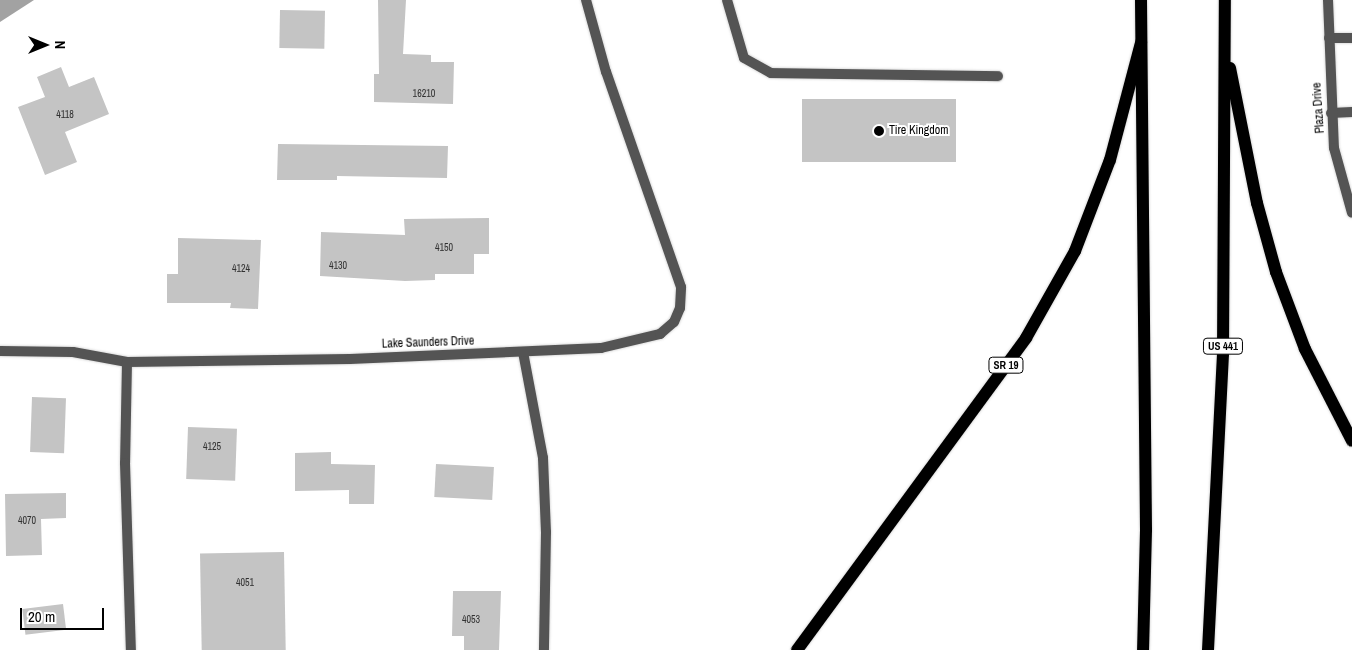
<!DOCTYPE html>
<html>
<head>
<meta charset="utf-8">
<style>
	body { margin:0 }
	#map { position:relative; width:1352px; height:650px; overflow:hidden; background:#fff; font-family:"Archivo Narrow",sans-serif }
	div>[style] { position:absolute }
	.water>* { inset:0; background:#a2a2a2 }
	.building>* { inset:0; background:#c4c4c4; transform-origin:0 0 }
	.roads { filter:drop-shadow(0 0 1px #dbdbdb) drop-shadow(0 0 1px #dbdbdb) }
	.lane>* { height:10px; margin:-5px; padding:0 5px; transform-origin:5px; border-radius:5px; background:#545454 }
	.street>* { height:10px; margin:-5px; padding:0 5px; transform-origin:5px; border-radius:5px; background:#545454 }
	.primary>* { height:12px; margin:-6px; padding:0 6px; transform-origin:6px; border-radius:6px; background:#000 }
	.dots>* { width:14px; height:14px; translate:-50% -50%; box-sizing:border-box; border:2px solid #fff; border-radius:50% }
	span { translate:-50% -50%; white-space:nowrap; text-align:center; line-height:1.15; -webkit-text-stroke:4px #fff; paint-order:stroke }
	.number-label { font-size:10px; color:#313131 }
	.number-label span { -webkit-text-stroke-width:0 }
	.shield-label span { padding:1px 4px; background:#fff; border:1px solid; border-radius:4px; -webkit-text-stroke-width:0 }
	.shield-label { font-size:11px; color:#000; font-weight:700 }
	.street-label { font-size:12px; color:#000 }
	.poi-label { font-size:12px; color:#000 }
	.left { translate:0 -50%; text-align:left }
	.north { position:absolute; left:20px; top:20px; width:50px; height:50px; -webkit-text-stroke:4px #fff; paint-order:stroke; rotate:90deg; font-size:14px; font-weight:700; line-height:20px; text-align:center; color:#000 }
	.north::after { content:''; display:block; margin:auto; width:18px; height:22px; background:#000; clip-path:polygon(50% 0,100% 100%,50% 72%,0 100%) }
	.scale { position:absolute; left:20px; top:608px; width:84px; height:22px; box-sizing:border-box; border:2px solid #000; border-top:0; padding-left:6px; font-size:15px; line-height:18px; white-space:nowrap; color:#000; -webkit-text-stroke:4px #fff; paint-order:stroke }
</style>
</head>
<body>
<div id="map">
	<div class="water">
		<div style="clip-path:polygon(0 0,34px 0,0 22px)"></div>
	</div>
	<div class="building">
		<div style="clip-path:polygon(378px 0,406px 0,403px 54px,431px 55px,431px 62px,454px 62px,453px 104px,374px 102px,374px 74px,379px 74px)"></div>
		<div style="left:280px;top:10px;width:45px;height:38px;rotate:1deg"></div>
		<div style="clip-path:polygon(61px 67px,69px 87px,94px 77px,109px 114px,65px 132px,77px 162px,45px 175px,18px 107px,45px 97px,37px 77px)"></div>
		<div style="left:956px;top:99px;width:63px;height:154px;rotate:90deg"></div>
		<div style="clip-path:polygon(278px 144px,448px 146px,447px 178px,337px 176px,337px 180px,277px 180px)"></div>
		<div style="clip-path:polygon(489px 218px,489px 254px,474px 254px,474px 274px,435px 274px,435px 280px,405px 281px,320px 276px,321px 232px,405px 235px,404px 219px)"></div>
		<div style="clip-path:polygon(178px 238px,261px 240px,258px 309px,230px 308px,231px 303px,167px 303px,167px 274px,178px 274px)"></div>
		<div style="left:32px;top:397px;width:34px;height:55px;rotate:2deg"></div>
		<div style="left:188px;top:427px;width:49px;height:52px;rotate:2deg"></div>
		<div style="clip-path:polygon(331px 452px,331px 464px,375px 465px,374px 504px,349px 504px,349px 490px,295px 491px,295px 453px)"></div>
		<div style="left:436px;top:464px;width:58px;height:33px;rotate:3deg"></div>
		<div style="clip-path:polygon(66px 493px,66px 518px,41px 519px,42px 555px,6px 556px,5px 494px)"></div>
		<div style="left:284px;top:552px;width:98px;height:84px;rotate:89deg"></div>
		<div style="clip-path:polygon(453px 591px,501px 591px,499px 650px,464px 650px,464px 636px,452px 636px)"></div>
		<div style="left:63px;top:604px;width:26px;height:41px;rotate:83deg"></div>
	</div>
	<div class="roads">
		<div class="lane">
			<div style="left:727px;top:0;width:60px;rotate:73.7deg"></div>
			<div style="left:744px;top:58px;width:31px;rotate:29deg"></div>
			<div style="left:771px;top:73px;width:227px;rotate:0.8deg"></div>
			<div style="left:1329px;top:38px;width:23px"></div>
			<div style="left:1331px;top:113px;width:21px;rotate:-3deg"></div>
			<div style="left:523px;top:352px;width:108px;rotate:79.3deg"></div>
			<div style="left:543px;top:458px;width:74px;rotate:87.7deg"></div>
			<div style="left:546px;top:532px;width:118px;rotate:91deg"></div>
		</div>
		<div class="street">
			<div style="left:1328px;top:0;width:148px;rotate:87.7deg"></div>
			<div style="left:1334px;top:148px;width:67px;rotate:74.5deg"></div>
			<div style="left:0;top:351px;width:73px;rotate:0.8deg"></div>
			<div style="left:73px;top:352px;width:55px;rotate:10.5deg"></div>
			<div style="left:127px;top:362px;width:223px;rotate:-0.8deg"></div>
			<div style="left:350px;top:359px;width:251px;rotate:-2.5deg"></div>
			<div style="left:601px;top:348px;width:61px;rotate:-13.3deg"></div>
			<div style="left:660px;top:334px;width:18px;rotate:-41deg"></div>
			<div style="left:674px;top:322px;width:15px;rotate:-67deg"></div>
			<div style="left:680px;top:308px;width:21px;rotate:-87deg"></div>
			<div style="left:681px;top:287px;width:228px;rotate:-109.2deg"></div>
			<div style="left:606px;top:72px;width:75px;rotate:-105.5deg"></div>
			<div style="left:127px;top:362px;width:101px;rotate:91.1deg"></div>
			<div style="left:125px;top:463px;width:187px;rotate:88.2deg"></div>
		</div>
		<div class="primary">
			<div style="left:1141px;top:0;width:530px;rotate:89.46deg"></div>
			<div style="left:1146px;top:530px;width:120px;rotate:91.4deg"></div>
			<div style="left:1230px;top:68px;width:138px;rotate:78.7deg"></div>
			<div style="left:1257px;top:203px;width:72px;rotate:74.6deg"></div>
			<div style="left:1276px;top:272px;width:82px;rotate:69.4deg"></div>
			<div style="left:1305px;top:349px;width:103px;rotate:62.9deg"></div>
			<div style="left:797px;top:650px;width:387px;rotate:-53.7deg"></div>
			<div style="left:1026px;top:338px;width:100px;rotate:-60.6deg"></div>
			<div style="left:1075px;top:251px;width:97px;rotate:-69deg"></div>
			<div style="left:1110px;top:160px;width:121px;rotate:-75.2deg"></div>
			<div style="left:1208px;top:650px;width:296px;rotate:-87.1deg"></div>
			<div style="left:1223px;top:354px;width:354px;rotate:-89.7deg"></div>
		</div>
	</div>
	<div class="dots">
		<div style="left:879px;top:131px;background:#000"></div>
	</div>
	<div class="number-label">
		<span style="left:424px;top:94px">16210</span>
		<span style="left:65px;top:115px">4118</span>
		<span style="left:444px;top:248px">4150</span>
		<span style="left:338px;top:266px">4130</span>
		<span style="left:241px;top:269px">4124</span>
		<span style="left:212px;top:447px">4125</span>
		<span style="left:27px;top:521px">4070</span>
		<span style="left:245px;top:583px">4051</span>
		<span style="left:471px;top:620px">4053</span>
	</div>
	<div class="shield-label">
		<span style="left:1223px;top:346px">US 441</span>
		<span style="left:1006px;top:365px">SR 19</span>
	</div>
	<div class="street-label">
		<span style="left:1319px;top:108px;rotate:-94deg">Plaza Drive</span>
		<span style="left:428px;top:343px;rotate:-2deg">Lake Saunders Drive</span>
	</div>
	<div class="poi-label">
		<span class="left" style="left:889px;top:131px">Tire Kingdom</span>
	</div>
	<div class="north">N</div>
	<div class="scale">20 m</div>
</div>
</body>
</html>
